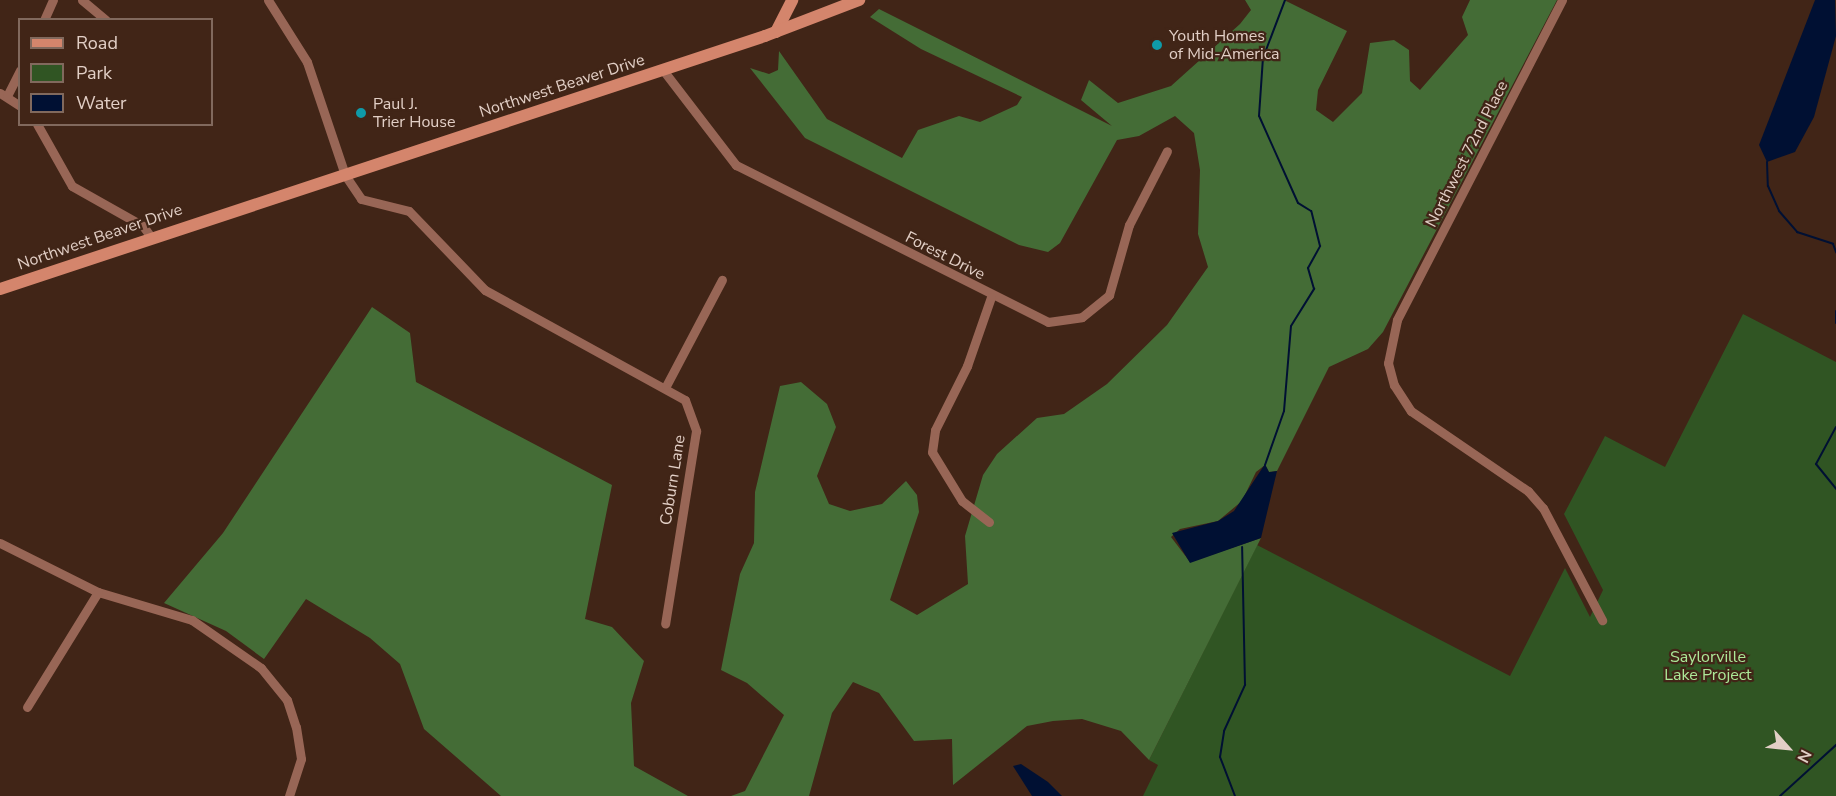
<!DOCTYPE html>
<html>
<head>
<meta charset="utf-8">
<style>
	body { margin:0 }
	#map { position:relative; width:1836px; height:796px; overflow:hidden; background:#412517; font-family:"Nunito Sans",sans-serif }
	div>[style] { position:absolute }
	.green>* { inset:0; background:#305523 }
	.forest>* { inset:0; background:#446c36 }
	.water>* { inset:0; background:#001033 }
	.stream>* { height:2px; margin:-1px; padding:0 1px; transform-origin:1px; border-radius:1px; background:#001033 }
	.minor>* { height:9px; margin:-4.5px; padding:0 4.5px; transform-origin:4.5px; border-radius:4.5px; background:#986656 }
	.secondary>* { height:12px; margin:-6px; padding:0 6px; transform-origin:6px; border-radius:6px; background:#d4856c }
	.dots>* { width:16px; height:16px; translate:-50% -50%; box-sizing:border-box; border:3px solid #412517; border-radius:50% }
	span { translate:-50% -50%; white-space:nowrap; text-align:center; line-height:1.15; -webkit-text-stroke:4.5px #412517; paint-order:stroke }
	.poi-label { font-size:16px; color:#e2cfc6 }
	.left { translate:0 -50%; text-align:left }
	.street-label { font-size:16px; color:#e2cfc6 }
	.park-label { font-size:16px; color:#ace898 }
	.legend { position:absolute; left:18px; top:18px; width:195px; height:108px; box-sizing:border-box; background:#412517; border:2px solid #81695d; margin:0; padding:8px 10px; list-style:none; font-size:18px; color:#e2cfc6 }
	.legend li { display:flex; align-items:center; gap:12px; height:30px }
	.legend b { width:30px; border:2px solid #81695d }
	.north { position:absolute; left:1758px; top:718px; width:60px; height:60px; -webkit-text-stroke:4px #412517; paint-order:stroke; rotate:117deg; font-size:16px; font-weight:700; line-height:24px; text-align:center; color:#e2cfc6 }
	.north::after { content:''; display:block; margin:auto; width:21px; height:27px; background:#e2cfc6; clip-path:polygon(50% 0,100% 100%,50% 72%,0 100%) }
</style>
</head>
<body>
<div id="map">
	<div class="green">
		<div style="clip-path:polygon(1743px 314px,1836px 362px,1836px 796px,1143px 796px,1158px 765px,1149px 760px,1257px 545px,1510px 676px,1565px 568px,1590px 617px,1603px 590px,1564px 514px,1605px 436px,1665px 467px)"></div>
	</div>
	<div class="forest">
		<div style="clip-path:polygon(1245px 0,1284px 0,1347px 31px,1318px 90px,1316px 110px,1333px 122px,1362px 93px,1370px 43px,1394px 40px,1409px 50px,1410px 81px,1420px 90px,1468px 35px,1462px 17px,1470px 0,1557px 0,1383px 332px,1368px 349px,1329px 367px,1277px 471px,1269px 472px,1265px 465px,1256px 472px,1242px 501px,1218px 521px,1180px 529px,1171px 537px,1190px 562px,1261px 538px,1149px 760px,1121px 731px,1082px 719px,1053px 721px,1027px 726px,953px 785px,952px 739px,914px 741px,879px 693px,853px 682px,832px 713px,809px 796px,731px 796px,745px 791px,784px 715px,747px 683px,721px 670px,740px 574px,754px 543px,755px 492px,780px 386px,801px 382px,827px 404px,836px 427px,817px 476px,829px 504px,850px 511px,882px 504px,906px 481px,917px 495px,919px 512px,890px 600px,917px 615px,968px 584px,965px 536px,983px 475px,997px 454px,1037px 418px,1064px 414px,1107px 384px,1167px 325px,1208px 267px,1198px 234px,1200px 170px,1194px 133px,1175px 116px,1139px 136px,1117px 140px,1060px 243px,1048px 252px,1019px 245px,805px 138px,750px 68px,769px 74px,778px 70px,779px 51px,827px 119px,902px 158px,918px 130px,959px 116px,980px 122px,1017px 105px,1022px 97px,921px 49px,870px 17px,879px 9px,1112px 126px,1081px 100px,1089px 80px,1118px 103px,1171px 86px,1240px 24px,1251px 10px)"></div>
		<div style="clip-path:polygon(372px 307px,410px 333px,416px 382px,612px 485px,585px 619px,612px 627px,644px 661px,631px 703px,634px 766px,688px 796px,501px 796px,424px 729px,400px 664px,370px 638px,306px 599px,264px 659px,226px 631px,164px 603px,223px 533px)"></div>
	</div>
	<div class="water">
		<div style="clip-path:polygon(1815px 0,1835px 0,1836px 36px,1814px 117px,1795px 152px,1767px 162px,1759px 145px)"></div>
		<div style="clip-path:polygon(1265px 464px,1269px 472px,1277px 471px,1261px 538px,1190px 563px,1172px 533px,1218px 521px,1234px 511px)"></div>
		<div style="clip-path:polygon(1021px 764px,1048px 782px,1062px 796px,1032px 796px,1013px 766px)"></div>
	</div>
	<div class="stream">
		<div style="left:1767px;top:162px;width:24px;rotate:88deg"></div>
		<div style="left:1768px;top:186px;width:27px;rotate:66deg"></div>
		<div style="left:1779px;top:211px;width:28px;rotate:49deg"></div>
		<div style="left:1797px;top:232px;width:38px;rotate:18deg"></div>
		<div style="left:1833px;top:244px;width:9px;rotate:69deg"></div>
		<div style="left:1836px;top:311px;width:12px;rotate:90deg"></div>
		<div style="left:1836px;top:427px;width:42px;rotate:118.4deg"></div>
		<div style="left:1816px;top:464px;width:32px;rotate:51deg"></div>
		<div style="left:1265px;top:465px;width:57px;rotate:-70.6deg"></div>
		<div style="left:1284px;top:411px;width:85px;rotate:-85.3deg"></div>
		<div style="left:1291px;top:326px;width:44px;rotate:-58.1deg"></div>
		<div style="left:1314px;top:289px;width:22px;rotate:-106deg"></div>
		<div style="left:1308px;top:268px;width:25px;rotate:-61deg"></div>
		<div style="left:1320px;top:246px;width:36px;rotate:-104deg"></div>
		<div style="left:1311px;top:211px;width:15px;rotate:-148deg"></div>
		<div style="left:1298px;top:203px;width:95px;rotate:-114.1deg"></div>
		<div style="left:1259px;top:116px;width:58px;rotate:-86.1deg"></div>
		<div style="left:1263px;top:58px;width:62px;rotate:-69.2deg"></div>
		<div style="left:1235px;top:796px;width:42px;rotate:-111deg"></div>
		<div style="left:1220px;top:757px;width:26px;rotate:-81deg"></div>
		<div style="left:1224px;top:731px;width:51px;rotate:-65.5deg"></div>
		<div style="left:1245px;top:685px;width:138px;rotate:-91.2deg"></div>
		<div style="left:1780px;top:796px;width:76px;rotate:-42.3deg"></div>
	</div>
	<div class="minor">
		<div style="left:82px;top:0;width:31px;rotate:40deg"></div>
		<div style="left:268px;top:0;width:73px;rotate:57.8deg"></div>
		<div style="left:307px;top:62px;width:119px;rotate:71.4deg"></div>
		<div style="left:345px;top:175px;width:29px;rotate:56deg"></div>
		<div style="left:361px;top:199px;width:49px;rotate:14deg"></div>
		<div style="left:409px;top:211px;width:110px;rotate:46.1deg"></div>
		<div style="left:485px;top:290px;width:228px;rotate:28.8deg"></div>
		<div style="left:685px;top:400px;width:33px;rotate:70deg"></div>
		<div style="left:696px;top:431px;width:195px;rotate:99.1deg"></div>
		<div style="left:1562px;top:0;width:360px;rotate:117.3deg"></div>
		<div style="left:1397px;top:320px;width:44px;rotate:101.8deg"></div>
		<div style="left:1388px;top:363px;width:23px;rotate:75deg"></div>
		<div style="left:1394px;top:385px;width:31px;rotate:57deg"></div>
		<div style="left:1411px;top:411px;width:142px;rotate:34.4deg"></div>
		<div style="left:1528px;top:491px;width:23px;rotate:49deg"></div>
		<div style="left:1543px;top:508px;width:127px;rotate:62.2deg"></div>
		<div style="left:44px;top:20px;width:22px;rotate:-66deg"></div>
		<div style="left:663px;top:70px;width:120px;rotate:52.5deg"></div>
		<div style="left:736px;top:165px;width:349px;rotate:26.7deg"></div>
		<div style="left:1048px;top:322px;width:34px;rotate:-8deg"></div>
		<div style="left:1082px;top:317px;width:35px;rotate:-39deg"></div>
		<div style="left:1109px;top:295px;width:73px;rotate:-74.1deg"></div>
		<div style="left:1129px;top:225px;width:83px;rotate:-62.8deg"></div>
		<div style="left:0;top:93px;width:24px;rotate:33deg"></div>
		<div style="left:7px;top:96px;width:29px;rotate:-63deg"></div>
		<div style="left:37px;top:124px;width:71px;rotate:60.6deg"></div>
		<div style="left:72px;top:186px;width:81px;rotate:29.4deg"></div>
		<div style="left:143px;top:226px;width:14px;rotate:54deg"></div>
		<div style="left:666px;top:386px;width:120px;rotate:-62.2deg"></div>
		<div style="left:989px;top:522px;width:34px;rotate:-142deg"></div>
		<div style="left:962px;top:501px;width:57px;rotate:-121.5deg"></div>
		<div style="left:932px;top:452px;width:22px;rotate:-82deg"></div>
		<div style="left:935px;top:430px;width:72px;rotate:-63.4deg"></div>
		<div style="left:967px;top:366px;width:73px;rotate:-70.8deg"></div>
		<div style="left:0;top:543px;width:110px;rotate:26.6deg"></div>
		<div style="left:98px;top:592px;width:98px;rotate:16.6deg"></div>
		<div style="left:192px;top:620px;width:84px;rotate:34.8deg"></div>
		<div style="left:261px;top:668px;width:41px;rotate:50.9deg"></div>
		<div style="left:287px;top:700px;width:28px;rotate:72deg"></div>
		<div style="left:296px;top:727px;width:32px;rotate:81deg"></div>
		<div style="left:301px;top:759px;width:39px;rotate:108deg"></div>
		<div style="left:27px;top:707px;width:135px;rotate:-58.3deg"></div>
	</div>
	<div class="secondary">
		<div style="left:776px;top:32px;width:36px;rotate:-63deg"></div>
		<div style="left:0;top:289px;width:806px;rotate:-18.3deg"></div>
		<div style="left:765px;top:36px;width:101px;rotate:-21deg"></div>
	</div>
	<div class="dots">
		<div style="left:1157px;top:45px;background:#0f9aa8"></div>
		<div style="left:361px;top:113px;background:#0f9aa8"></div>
	</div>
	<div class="poi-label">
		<span class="left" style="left:1169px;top:45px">Youth Homes<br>of Mid-America</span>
		<span class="left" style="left:373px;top:113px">Paul J.<br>Trier House</span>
	</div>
	<div class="street-label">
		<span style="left:562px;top:86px;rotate:-18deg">Northwest Beaver Drive</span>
		<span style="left:1467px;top:154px;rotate:-63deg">Northwest 72nd Place</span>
		<span style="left:100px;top:237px;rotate:-19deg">Northwest Beaver Drive</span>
		<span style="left:945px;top:256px;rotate:27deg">Forest Drive</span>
		<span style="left:673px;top:480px;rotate:-81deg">Coburn Lane</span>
	</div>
	<div class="park-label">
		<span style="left:1708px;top:666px">Saylorville<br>Lake Project</span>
	</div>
	<ul class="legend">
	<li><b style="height:8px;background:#d4856c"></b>Road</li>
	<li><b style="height:16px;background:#305523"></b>Park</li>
	<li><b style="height:16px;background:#001033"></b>Water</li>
	</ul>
	<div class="north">N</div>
</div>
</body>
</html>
